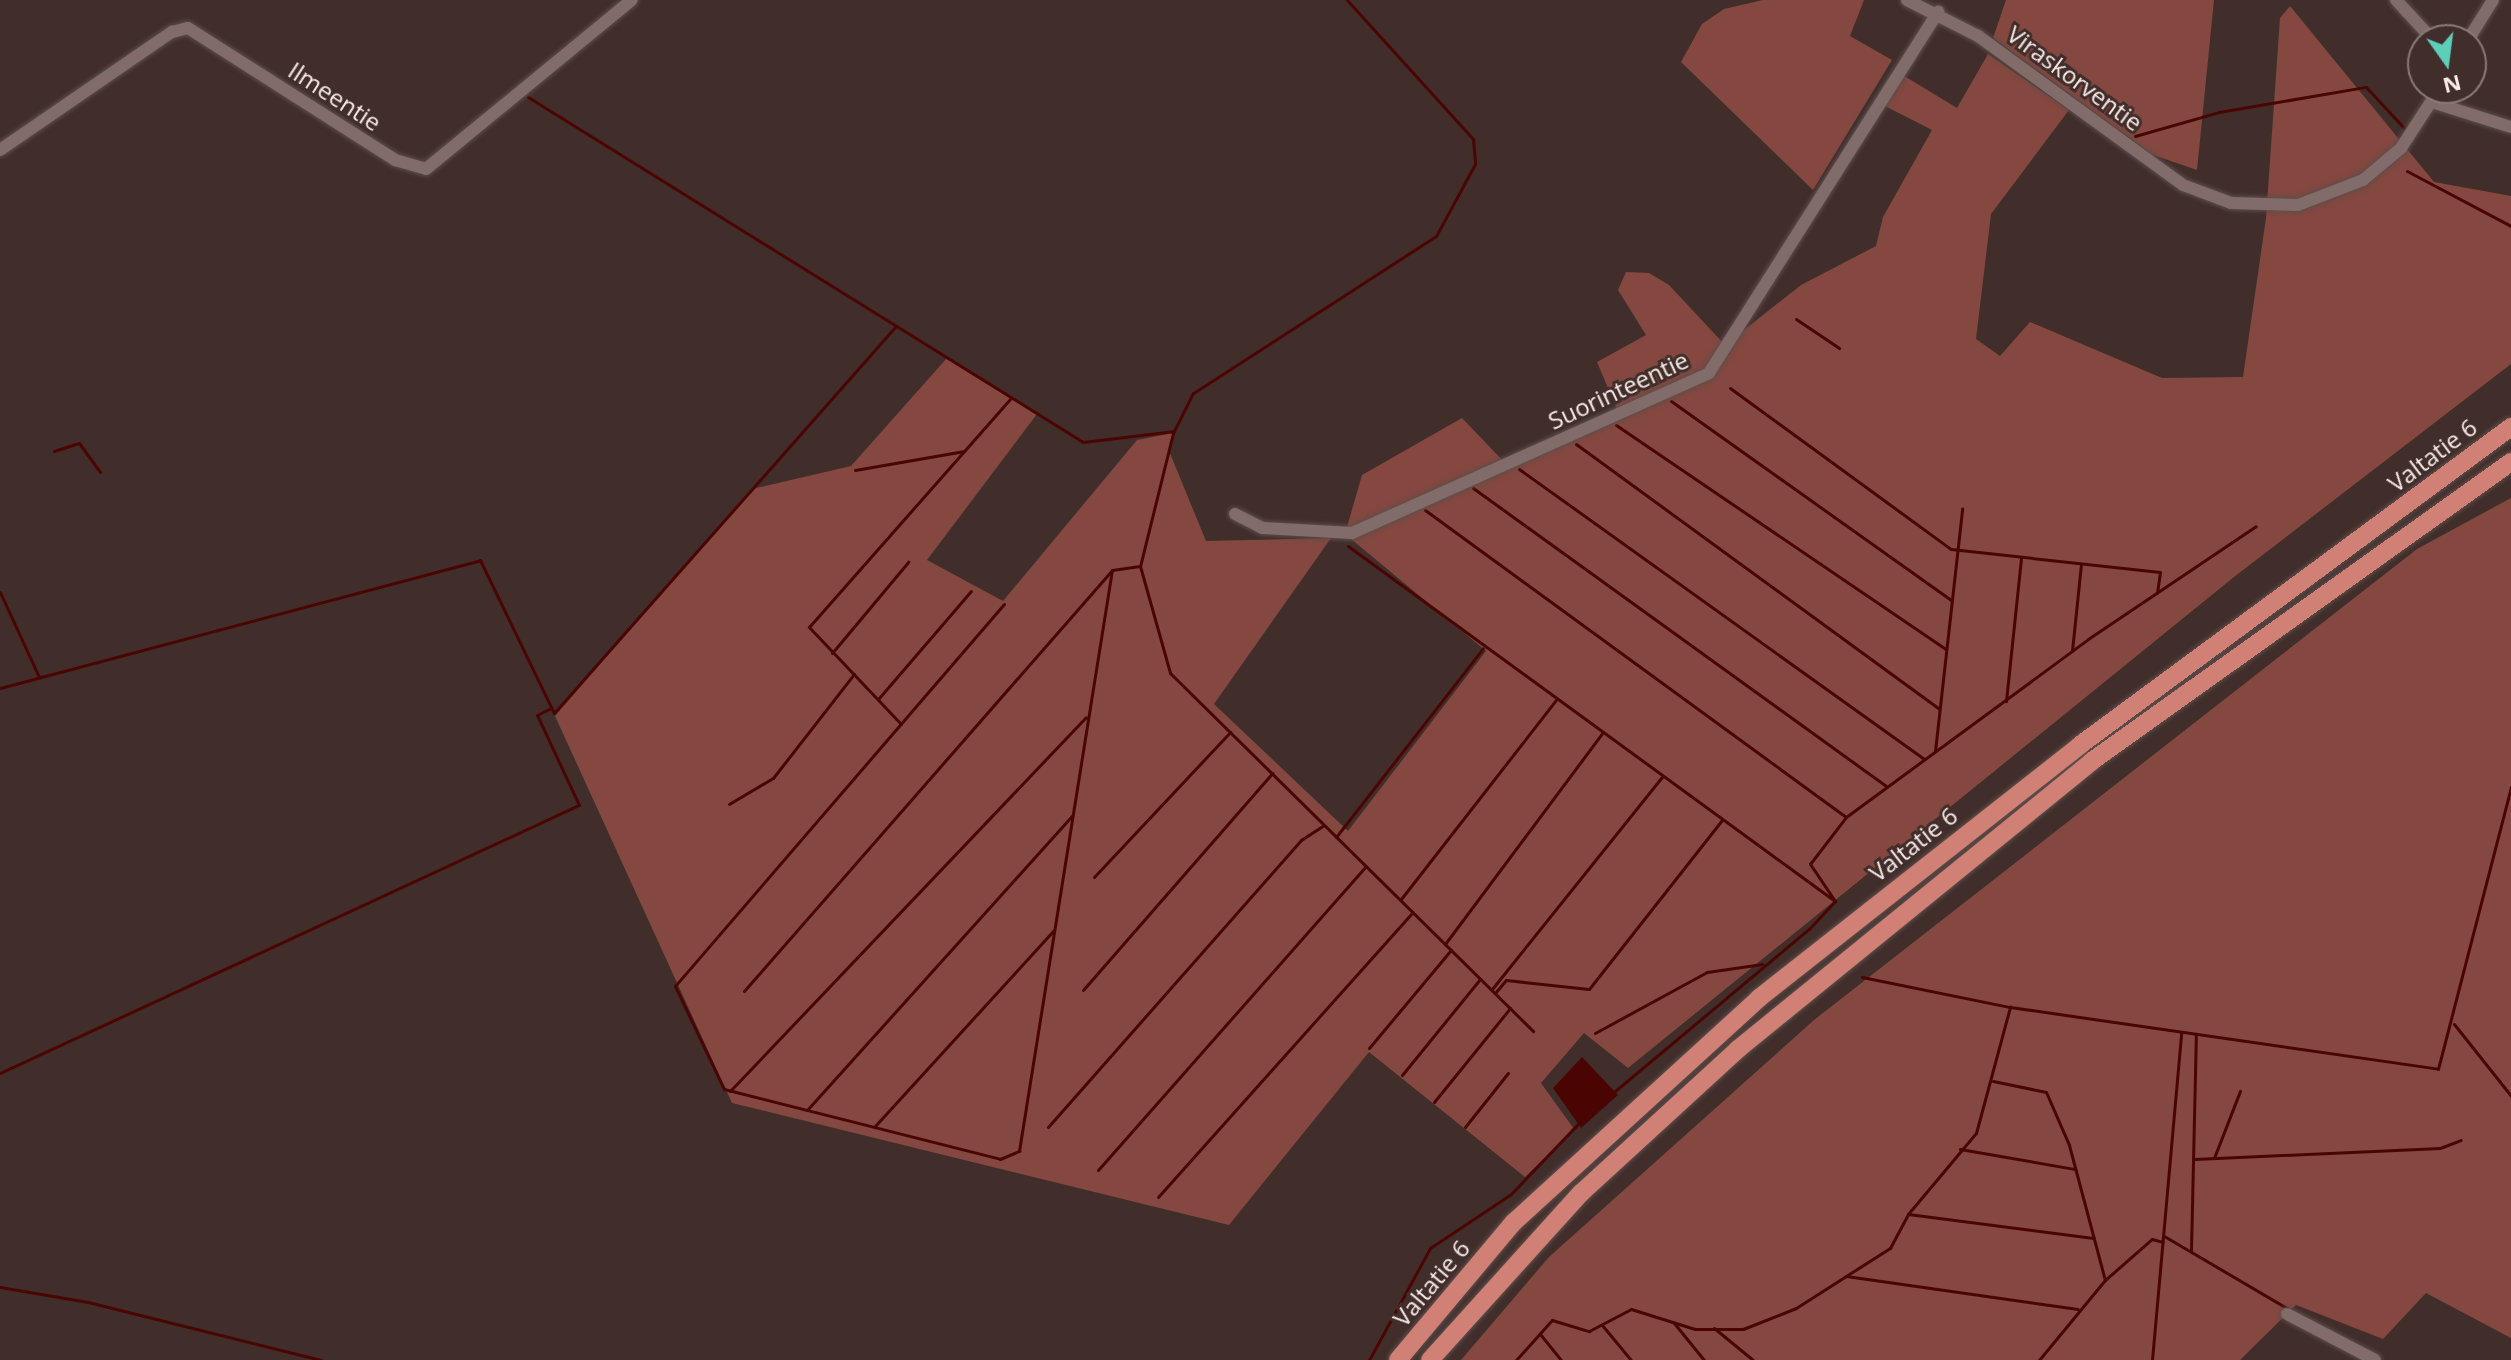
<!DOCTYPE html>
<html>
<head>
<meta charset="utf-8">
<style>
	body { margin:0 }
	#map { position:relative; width:2511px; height:1360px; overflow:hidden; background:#412e2b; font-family:"Open Sans",sans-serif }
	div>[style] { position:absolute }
	.green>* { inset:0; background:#844840 }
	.water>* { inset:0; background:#4a0503 }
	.stream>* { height:3px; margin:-1.5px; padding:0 1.5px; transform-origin:1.5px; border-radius:1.5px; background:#4a0503 }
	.roads { filter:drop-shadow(0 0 2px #5d4d4a) drop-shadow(0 0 2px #5d4d4a) }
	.minor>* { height:12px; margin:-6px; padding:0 6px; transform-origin:6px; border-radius:6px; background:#826c69 }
	.highway>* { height:18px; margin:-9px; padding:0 9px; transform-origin:9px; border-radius:9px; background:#d08074 }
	span { translate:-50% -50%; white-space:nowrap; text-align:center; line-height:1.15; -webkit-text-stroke:6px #412e2b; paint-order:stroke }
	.street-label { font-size:24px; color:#f8ebe8 }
	.north { position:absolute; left:2407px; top:24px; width:80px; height:80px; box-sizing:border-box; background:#412e2b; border:2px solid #8a7a77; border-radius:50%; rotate:166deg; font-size:22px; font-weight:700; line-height:32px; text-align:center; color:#f8ebe8 }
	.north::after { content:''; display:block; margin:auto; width:28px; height:36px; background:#5dceb9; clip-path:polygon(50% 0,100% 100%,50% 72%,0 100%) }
</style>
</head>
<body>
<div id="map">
	<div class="green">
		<div style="clip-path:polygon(1763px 0,1864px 0,1850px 36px,1892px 60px,1813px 190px,1681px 62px,1702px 24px,1724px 9px)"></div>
		<div style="clip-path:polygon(2006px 0,2214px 0,2197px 170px,2153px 155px,1993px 38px)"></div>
		<div style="clip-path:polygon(2290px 6px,2434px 182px,2511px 196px,2511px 364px,2234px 577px,1628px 1068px,1584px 1033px,1541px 1083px,1574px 1129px,1525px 1177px,1369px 1052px,1229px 1225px,732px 1103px,555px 716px,752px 489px,851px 466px,947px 358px,1037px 414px,927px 560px,1003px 601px,1137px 440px,1173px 433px,1169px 451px,1206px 541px,1331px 538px,1214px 704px,1348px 831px,1486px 651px,1345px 534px,1362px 475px,1462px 418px,1507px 465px,1619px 414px,1597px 362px,1646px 335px,1618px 290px,1626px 272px,1649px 273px,1669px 285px,1725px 345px,1801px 285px,1876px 246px,1883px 217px,1932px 130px,1883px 105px,1901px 74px,1957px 108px,1988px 54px,2069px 110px,1991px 214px,1976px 339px,2000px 356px,2030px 322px,2162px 378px,2243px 377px,2266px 218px,2280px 18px)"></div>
		<div style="clip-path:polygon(2511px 498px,2511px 1338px,2426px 1293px,2383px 1339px,2296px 1305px,2240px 1360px,1461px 1360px,1549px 1257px,1814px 1020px,2417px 549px)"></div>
	</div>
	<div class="water">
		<div style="clip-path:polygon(1582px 1057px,1618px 1095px,1581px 1128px,1553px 1088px)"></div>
	</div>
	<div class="stream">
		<div style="left:1347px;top:0;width:188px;rotate:47.8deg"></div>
		<div style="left:1473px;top:139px;width:25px;rotate:85deg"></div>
		<div style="left:1475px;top:164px;width:82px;rotate:118.4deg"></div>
		<div style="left:1436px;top:236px;width:289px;rotate:147.1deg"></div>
		<div style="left:1193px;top:393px;width:45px;rotate:116.6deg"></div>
		<div style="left:1173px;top:433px;width:137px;rotate:103.9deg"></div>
		<div style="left:1140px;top:566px;width:111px;rotate:74.3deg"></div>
		<div style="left:1170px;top:673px;width:510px;rotate:44.6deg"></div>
		<div style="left:528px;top:97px;width:653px;rotate:31.87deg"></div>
		<div style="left:1083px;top:442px;width:92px;rotate:-6.9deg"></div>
		<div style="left:2135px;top:136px;width:87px;rotate:-15.9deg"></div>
		<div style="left:2219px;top:112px;width:149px;rotate:-9.7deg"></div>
		<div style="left:2366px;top:87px;width:56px;rotate:47.2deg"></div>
		<div style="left:2407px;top:171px;width:118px;rotate:27.9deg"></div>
		<div style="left:1796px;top:319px;width:52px;rotate:34deg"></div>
		<div style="left:1730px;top:388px;width:273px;rotate:36.1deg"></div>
		<div style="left:1951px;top:549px;width:210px;rotate:6.3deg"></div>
		<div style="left:2160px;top:572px;width:21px;rotate:98deg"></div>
		<div style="left:1671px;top:401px;width:344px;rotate:35.4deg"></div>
		<div style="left:1616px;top:425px;width:399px;rotate:34.2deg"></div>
		<div style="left:1576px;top:444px;width:449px;rotate:36.1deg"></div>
		<div style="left:54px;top:451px;width:26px;rotate:-18deg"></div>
		<div style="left:79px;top:443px;width:36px;rotate:54deg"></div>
		<div style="left:1519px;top:469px;width:497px;rotate:35.6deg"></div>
		<div style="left:855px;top:470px;width:111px;rotate:-9.9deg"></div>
		<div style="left:1473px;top:488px;width:509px;rotate:35.81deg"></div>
		<div style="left:1425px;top:510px;width:521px;rotate:36.1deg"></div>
		<div style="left:1348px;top:546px;width:603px;rotate:36.09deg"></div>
		<div style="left:0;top:592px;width:94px;rotate:65.4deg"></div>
		<div style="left:1004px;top:604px;width:504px;rotate:130.74deg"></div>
		<div style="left:675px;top:986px;width:114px;rotate:64.6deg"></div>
		<div style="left:724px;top:1089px;width:285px;rotate:14.2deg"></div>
		<div style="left:1000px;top:1159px;width:21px;rotate:-23deg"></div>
		<div style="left:1019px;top:1151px;width:588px;rotate:-80.91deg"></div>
		<div style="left:2072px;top:651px;width:87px;rotate:-84.1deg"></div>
		<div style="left:832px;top:653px;width:119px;rotate:-50.1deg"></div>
		<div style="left:0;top:688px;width:497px;rotate:-14.9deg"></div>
		<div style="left:480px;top:560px;width:170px;rotate:64.2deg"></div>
		<div style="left:554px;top:713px;width:516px;rotate:-48.53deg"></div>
		<div style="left:879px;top:698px;width:141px;rotate:-49.3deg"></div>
		<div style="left:2006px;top:701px;width:144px;rotate:-84deg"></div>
		<div style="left:901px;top:724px;width:134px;rotate:-133.5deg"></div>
		<div style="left:809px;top:627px;width:305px;rotate:-48.6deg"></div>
		<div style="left:1935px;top:751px;width:244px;rotate:-83.6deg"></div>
		<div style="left:729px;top:804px;width:51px;rotate:-30.6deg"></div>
		<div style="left:773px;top:778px;width:132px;rotate:-52.1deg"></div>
		<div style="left:1336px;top:837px;width:239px;rotate:-52.1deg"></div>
		<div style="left:1094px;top:877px;width:199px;rotate:-46.8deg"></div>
		<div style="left:1401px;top:899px;width:252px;rotate:-52.1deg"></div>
		<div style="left:1835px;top:901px;width:45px;rotate:-124deg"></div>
		<div style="left:1810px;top:864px;width:59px;rotate:-52.5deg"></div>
		<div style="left:1846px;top:817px;width:300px;rotate:-36.3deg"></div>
		<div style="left:2088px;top:639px;width:202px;rotate:-33.9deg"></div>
		<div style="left:1445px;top:944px;width:263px;rotate:-53.3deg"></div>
		<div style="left:1862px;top:977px;width:151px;rotate:11.5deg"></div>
		<div style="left:2010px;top:1007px;width:432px;rotate:8.2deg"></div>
		<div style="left:2438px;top:1069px;width:291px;rotate:-75.5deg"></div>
		<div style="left:1492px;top:989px;width:272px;rotate:-51.3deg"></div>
		<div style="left:1083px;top:990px;width:288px;rotate:-48.9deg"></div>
		<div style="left:744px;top:991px;width:559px;rotate:-48.84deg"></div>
		<div style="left:1112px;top:570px;width:28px;rotate:-8deg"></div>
		<div style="left:1495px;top:993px;width:17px;rotate:-50deg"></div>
		<div style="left:1506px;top:980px;width:83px;rotate:6.2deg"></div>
		<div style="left:1589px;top:989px;width:215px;rotate:-51.8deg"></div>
		<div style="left:2454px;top:1024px;width:92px;rotate:51.6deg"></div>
		<div style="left:1595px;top:1033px;width:128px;rotate:-28.6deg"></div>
		<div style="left:1707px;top:972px;width:56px;rotate:-8.3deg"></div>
		<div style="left:1369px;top:1048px;width:128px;rotate:-50.1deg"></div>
		<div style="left:0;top:1073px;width:638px;rotate:-24.84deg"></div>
		<div style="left:579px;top:805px;width:99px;rotate:-115deg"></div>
		<div style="left:537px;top:715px;width:16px;rotate:-27deg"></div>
		<div style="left:1402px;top:1075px;width:124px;rotate:-50.9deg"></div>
		<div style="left:1993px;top:1081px;width:54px;rotate:11.7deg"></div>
		<div style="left:2046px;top:1092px;width:58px;rotate:66.5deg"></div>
		<div style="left:2069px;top:1145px;width:140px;rotate:75.1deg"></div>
		<div style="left:730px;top:1091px;width:516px;rotate:-46.41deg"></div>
		<div style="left:1615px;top:1091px;width:253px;rotate:-39.9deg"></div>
		<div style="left:1809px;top:929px;width:38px;rotate:-47deg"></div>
		<div style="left:1434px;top:1102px;width:121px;rotate:-51deg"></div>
		<div style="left:807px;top:1110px;width:396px;rotate:-48deg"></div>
		<div style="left:875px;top:1126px;width:265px;rotate:-47.6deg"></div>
		<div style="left:1048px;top:1127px;width:383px;rotate:-48.6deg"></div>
		<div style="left:1301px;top:840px;width:27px;rotate:-33deg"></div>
		<div style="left:1465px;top:1127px;width:69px;rotate:-51.5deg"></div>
		<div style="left:1960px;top:1149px;width:117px;rotate:9.9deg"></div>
		<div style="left:2214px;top:1158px;width:72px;rotate:-68.8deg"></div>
		<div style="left:2195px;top:1159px;width:245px;rotate:-2.6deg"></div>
		<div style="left:2440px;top:1148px;width:22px;rotate:-21deg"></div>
		<div style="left:1098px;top:1170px;width:405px;rotate:-48.6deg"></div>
		<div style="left:1158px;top:1197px;width:382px;rotate:-48.2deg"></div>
		<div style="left:1908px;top:1214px;width:187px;rotate:7.4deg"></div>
		<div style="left:2164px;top:1236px;width:146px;rotate:30.4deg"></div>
		<div style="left:2191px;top:1250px;width:216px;rotate:-88.7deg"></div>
		<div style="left:1846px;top:1276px;width:234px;rotate:8.1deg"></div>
		<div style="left:0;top:1287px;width:89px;rotate:9.7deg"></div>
		<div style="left:88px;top:1302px;width:240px;rotate:14deg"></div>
		<div style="left:1674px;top:1323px;width:48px;rotate:51deg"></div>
		<div style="left:1602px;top:1325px;width:45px;rotate:50.4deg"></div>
		<div style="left:1714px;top:1328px;width:50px;rotate:39.4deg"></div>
		<div style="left:1540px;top:1334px;width:33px;rotate:51deg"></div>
		<div style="left:1369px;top:1360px;width:128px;rotate:-61.4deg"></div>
		<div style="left:1430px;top:1248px;width:97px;rotate:-33.7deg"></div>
		<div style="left:1511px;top:1194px;width:97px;rotate:-46.3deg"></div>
		<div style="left:1516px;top:1360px;width:54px;rotate:-48deg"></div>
		<div style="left:1552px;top:1320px;width:39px;rotate:17deg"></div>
		<div style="left:1589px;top:1331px;width:47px;rotate:-27.6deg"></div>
		<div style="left:1631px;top:1309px;width:67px;rotate:17.4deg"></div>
		<div style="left:1695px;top:1329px;width:48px"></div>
		<div style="left:1743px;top:1329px;width:57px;rotate:-21.6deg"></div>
		<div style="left:1796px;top:1308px;width:112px;rotate:-32.6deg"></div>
		<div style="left:1890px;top:1248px;width:38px;rotate:-62deg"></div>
		<div style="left:1908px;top:1214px;width:106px;rotate:-50deg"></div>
		<div style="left:1976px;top:1133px;width:131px;rotate:-74.9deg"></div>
		<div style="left:2039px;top:1360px;width:104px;rotate:-50.5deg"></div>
		<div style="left:2105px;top:1280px;width:62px;rotate:-41.1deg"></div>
		<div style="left:2152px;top:1239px;width:11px;rotate:15deg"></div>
		<div style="left:2152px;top:1360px;width:328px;rotate:-84.9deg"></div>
	</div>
	<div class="roads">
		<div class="minor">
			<div style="left:1907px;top:0;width:80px;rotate:26.9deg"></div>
			<div style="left:1978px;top:36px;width:253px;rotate:36deg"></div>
			<div style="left:2183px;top:185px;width:51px;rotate:20.6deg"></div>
			<div style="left:2231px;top:203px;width:67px;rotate:1.7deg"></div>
			<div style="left:2298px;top:205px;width:70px;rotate:-21deg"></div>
			<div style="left:2363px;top:180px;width:50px;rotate:-40.1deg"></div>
			<div style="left:2401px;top:148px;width:72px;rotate:-57deg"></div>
			<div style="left:2396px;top:0;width:54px;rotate:47.2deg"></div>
			<div style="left:2468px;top:40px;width:47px;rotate:-58deg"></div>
			<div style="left:2432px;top:102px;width:83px;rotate:17.6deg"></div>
			<div style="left:0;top:150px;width:209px;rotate:-34.5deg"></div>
			<div style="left:172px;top:32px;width:16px;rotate:-14deg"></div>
			<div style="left:188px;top:28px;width:246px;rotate:32.5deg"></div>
			<div style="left:395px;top:160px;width:32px;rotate:16deg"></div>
			<div style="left:426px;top:169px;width:266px;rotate:-39.4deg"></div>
			<div style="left:1235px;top:514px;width:31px;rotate:27deg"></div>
			<div style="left:1263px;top:528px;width:89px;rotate:3.2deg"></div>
			<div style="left:1352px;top:533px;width:391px;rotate:-24.1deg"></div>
			<div style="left:1709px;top:373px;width:428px;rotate:-57.6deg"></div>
			<div style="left:2287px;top:1314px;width:99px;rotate:27.6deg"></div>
		</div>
		<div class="highway">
			<div style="left:1398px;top:1360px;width:180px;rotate:-50deg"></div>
			<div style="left:1514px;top:1222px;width:332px;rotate:-42.4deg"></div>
			<div style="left:1759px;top:998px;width:409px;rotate:-38.2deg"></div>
			<div style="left:2080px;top:745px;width:536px;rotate:-36.42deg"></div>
			<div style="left:1430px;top:1360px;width:225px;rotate:-47.9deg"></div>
			<div style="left:1581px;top:1193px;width:213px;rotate:-42.5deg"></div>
			<div style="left:1738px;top:1049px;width:456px;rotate:-39.1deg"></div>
			<div style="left:2092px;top:761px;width:515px;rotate:-35.51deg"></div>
		</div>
	</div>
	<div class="street-label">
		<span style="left:2075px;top:78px;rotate:36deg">Viraskorventie</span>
		<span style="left:335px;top:96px;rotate:33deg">Ilmeentie</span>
		<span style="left:1618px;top:390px;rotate:-25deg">Suorinteentie</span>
		<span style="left:2432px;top:455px;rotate:-37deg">Valtatie 6</span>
		<span style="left:1913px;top:844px;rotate:-38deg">Valtatie 6</span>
		<span style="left:1431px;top:1283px;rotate:-50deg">Valtatie 6</span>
	</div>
	<div class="north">N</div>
</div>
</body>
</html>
